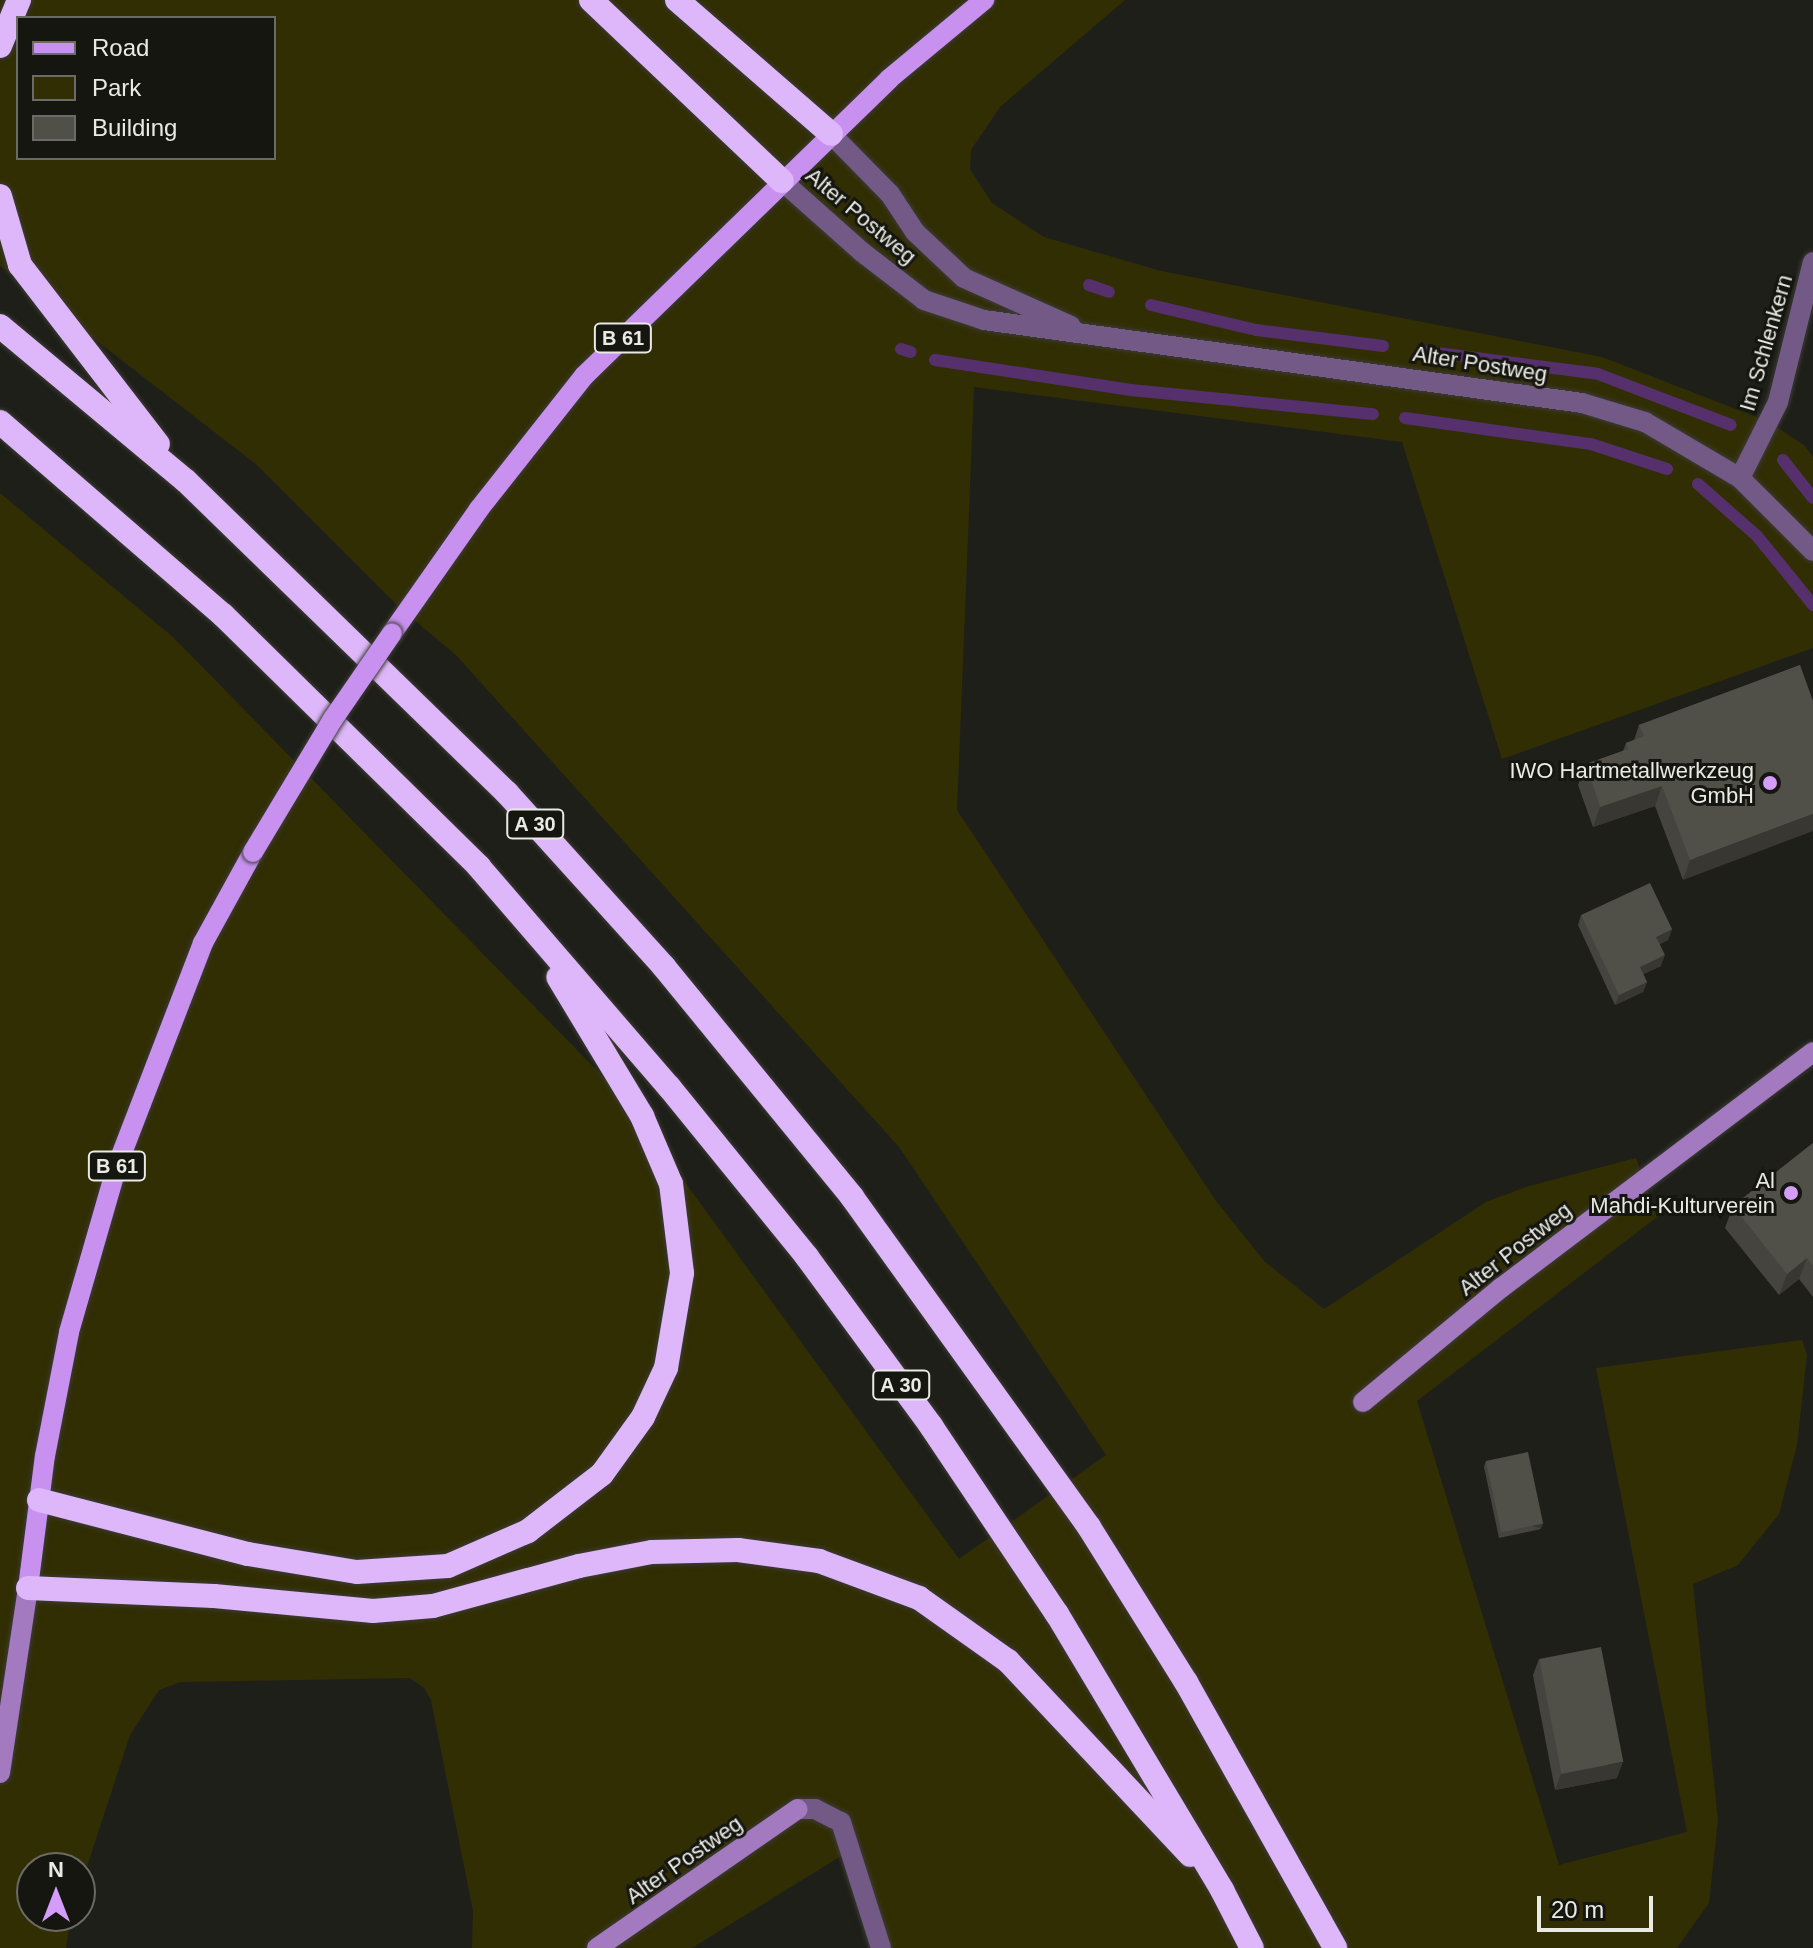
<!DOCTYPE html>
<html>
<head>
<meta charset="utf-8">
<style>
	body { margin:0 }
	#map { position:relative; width:1813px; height:1948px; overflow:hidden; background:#1f1f19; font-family:Helvetica,sans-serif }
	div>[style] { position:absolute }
	.green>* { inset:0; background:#322e04 }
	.stream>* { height:12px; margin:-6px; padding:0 6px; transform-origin:6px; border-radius:6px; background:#55306d }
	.roads { filter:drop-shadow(0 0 2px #3b3b36) drop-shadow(0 0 2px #3b3b36) }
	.street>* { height:20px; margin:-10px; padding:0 10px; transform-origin:10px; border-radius:10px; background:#735985 }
	.secondary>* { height:20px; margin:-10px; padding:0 10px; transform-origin:10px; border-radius:10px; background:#a379c0 }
	.primary>* { height:20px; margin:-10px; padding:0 10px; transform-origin:10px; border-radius:10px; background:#c991ef }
	.highway>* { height:24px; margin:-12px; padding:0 12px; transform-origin:12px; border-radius:12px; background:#deb7fa }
	.bridges { filter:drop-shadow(0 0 2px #3b3b36) drop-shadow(0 0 2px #3b3b36) }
	.primary-bridge>* { height:20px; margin:-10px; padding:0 10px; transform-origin:10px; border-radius:10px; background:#c991ef }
	.wall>* { inset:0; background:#45443e }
	.shaded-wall>* { inset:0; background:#383732; transform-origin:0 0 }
	.building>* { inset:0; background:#504f48; transform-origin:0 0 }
	.dots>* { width:22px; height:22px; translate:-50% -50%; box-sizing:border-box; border:4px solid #161610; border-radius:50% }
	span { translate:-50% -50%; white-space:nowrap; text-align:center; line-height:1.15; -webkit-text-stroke:6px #161610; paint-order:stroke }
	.shield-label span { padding:2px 6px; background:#161610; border:2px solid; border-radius:6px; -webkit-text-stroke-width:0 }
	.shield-label { font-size:20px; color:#eaeae5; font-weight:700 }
	.street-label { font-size:22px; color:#eaeae5 }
	.poi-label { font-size:22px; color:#eaeae5 }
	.right { translate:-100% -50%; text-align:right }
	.legend { position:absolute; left:16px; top:16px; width:260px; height:144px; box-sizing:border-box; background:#161610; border:2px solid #6b6b65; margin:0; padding:10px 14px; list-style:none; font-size:24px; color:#eaeae5 }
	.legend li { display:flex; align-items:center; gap:16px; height:40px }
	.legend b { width:40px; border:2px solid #6b6b65 }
	.north { position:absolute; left:16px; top:1852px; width:80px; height:80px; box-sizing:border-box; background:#161610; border:2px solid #6b6b65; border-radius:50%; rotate:0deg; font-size:22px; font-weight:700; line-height:32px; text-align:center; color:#eaeae5 }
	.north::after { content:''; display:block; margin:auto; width:28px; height:36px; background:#d49cfb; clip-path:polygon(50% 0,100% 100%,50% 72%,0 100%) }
	.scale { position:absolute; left:1537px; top:1896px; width:116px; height:36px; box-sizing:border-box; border:4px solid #eaeae5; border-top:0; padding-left:10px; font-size:24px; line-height:28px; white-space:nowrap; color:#eaeae5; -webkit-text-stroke:6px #161610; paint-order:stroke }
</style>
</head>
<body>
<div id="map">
	<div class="green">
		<div style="clip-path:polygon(evenodd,0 0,1125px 0,1000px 107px,971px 150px,970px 169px,992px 203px,1044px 237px,1161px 271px,1602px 357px,1769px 422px,1804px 445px,1813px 457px,1813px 648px,1502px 759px,1402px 442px,974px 387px,957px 810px,1216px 1201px,1265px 1262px,1324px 1309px,1486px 1202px,1529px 1186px,1636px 1158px,1657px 1217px,1417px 1401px,1559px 1865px,1687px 1832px,1596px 1368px,1802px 1340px,1807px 1355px,1797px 1445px,1779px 1514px,1738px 1565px,1693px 1584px,1718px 1820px,1709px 1903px,1677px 1948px,890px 1948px,859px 1845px,692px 1948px,472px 1948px,473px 1911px,431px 1700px,424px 1688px,410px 1678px,181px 1682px,159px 1690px,130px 1735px,80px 1888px,80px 1868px,32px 1868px,32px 1916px,71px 1916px,66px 1948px,0 1948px,0 493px,174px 638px,623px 1097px,959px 1559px,1106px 1455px,899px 1147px,456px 655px,401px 609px,257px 465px,0 266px,0 0,18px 18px,274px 18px,274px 158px,18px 158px,18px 18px)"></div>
	</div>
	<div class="stream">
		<div style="left:1089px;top:285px;width:21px;rotate:19deg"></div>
		<div style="left:1151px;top:305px;width:108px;rotate:13.4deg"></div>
		<div style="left:1256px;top:330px;width:128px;rotate:7.2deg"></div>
		<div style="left:901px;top:349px;width:10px;rotate:17deg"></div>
		<div style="left:1422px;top:351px;width:177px;rotate:7.4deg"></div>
		<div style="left:1598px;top:374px;width:142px;rotate:21deg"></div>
		<div style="left:935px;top:360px;width:198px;rotate:8.7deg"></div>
		<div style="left:1131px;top:390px;width:243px;rotate:5.7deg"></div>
		<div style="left:1405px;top:418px;width:188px;rotate:8deg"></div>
		<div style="left:1591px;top:444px;width:80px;rotate:18.2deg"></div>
		<div style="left:1783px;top:460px;width:48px;rotate:51.7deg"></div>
		<div style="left:1698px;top:484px;width:79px;rotate:41.4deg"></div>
		<div style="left:1757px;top:536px;width:89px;rotate:50.9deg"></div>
	</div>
	<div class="roads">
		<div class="street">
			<div style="left:831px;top:134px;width:84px;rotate:45.5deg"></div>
			<div style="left:890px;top:194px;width:45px;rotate:56.7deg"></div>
			<div style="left:915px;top:232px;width:67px;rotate:43.2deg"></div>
			<div style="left:964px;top:278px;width:117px;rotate:24.2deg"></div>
			<div style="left:782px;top:181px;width:107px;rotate:41.6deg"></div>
			<div style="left:862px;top:252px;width:78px;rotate:37.7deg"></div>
			<div style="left:924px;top:300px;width:63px;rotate:18.4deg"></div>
			<div style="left:984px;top:320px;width:604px;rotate:7.9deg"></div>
			<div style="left:1582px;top:403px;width:66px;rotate:16.8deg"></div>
			<div style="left:1645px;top:422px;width:110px;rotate:30.5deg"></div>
			<div style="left:1740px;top:478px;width:103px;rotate:45deg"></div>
			<div style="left:1740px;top:478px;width:85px;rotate:-63.4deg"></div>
			<div style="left:1778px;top:402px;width:144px;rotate:-76deg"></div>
			<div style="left:798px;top:1809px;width:17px"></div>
			<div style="left:815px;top:1809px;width:29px;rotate:27deg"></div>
			<div style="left:841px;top:1822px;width:132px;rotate:72.4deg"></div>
		</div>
		<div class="secondary">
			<div style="left:1363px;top:1402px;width:179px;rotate:-39.6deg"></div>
			<div style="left:1501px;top:1288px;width:391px;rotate:-37.1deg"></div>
			<div style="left:0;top:1773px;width:187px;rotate:-81.4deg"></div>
			<div style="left:597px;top:1948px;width:244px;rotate:-34.7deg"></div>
		</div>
		<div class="primary">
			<div style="left:392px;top:633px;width:151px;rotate:-54.9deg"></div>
			<div style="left:479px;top:509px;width:169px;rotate:-51.7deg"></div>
			<div style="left:584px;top:376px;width:426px;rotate:-44.2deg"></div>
			<div style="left:889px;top:79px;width:124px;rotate:-39.7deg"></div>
			<div style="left:28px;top:1588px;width:133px;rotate:-82.7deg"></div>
			<div style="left:45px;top:1456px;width:126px;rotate:-79deg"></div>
			<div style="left:69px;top:1332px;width:173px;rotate:-73.9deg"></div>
			<div style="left:117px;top:1166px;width:239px;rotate:-68.9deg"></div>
			<div style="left:203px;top:943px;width:104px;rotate:-61.2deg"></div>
		</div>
		<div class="highway">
			<div style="left:591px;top:0;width:263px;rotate:43.5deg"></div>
			<div style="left:677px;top:0;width:204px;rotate:41deg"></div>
			<div style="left:0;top:46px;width:50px;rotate:-67.6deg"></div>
			<div style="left:0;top:196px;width:72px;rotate:73.8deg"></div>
			<div style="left:20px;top:265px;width:226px;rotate:52.4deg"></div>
			<div style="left:0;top:326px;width:242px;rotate:39.8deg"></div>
			<div style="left:186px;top:481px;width:448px;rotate:44.2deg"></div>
			<div style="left:507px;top:793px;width:234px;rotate:47.9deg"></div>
			<div style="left:664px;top:967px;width:297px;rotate:50.7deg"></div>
			<div style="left:852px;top:1197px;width:406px;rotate:54.3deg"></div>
			<div style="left:1089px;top:1527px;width:183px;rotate:58deg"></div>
			<div style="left:1186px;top:1682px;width:305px;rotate:60.7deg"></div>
			<div style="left:0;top:422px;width:295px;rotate:40.9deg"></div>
			<div style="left:223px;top:615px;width:359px;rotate:44.5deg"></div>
			<div style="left:479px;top:867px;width:291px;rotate:49.2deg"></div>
			<div style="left:669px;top:1087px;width:219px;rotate:50.9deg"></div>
			<div style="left:807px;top:1257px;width:210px;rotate:53.7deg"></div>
			<div style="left:931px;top:1426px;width:226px;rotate:56.2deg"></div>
			<div style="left:1057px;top:1614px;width:322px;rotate:59.1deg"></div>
			<div style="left:1222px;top:1890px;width:65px;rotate:62.7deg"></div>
			<div style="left:39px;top:1500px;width:216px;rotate:14.5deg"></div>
			<div style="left:248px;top:1554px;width:110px;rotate:9.4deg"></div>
			<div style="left:357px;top:1572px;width:91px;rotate:-3.8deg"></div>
			<div style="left:448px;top:1566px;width:87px;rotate:-23.6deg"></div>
			<div style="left:528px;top:1531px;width:93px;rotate:-37.6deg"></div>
			<div style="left:602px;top:1474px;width:70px;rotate:-54.3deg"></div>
			<div style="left:643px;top:1417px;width:54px;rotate:-64.9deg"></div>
			<div style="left:666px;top:1368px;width:96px;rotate:-80.4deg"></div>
			<div style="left:682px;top:1273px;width:90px;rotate:-97deg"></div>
			<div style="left:671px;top:1184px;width:74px;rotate:-113.1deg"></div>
			<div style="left:642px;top:1116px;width:162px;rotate:-121.1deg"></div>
			<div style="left:28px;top:1588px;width:186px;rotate:2.5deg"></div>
			<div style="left:214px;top:1596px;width:160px;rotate:5.4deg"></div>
			<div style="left:373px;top:1611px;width:60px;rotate:-4.8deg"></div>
			<div style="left:433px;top:1606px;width:151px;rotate:-15.3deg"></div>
			<div style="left:579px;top:1566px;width:74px;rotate:-10.9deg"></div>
			<div style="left:652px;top:1552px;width:86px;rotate:-1.3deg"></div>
			<div style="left:738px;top:1550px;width:82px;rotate:7.7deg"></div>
			<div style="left:819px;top:1561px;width:107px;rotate:20.3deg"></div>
			<div style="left:919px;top:1598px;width:109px;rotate:35.3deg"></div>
			<div style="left:1008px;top:1661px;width:266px;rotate:46.8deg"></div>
		</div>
	</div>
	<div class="bridges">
		<div class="primary-bridge">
			<div style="left:253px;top:852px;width:155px;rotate:-59deg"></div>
			<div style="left:333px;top:719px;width:104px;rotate:-55.5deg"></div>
		</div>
	</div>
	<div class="wall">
		<div style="clip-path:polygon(1800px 665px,1683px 880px,1655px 806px,1593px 827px,1578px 785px,1586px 764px,1623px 751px,1626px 743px,1634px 740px,1639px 725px)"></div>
		<div style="clip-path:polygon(1581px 915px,1672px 929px,1668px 940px,1660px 944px,1661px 966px,1643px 974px,1647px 982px,1643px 992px,1615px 1005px,1578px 925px)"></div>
		<div style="clip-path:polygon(1813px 1143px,1813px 1297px,1799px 1279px,1779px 1295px,1725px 1228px,1733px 1206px)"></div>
		<div style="clip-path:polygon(1486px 1461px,1541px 1529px,1499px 1538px,1484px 1467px)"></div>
		<div style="clip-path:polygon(1539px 1659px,1617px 1778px,1555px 1790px,1533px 1675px)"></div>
	</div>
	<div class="shaded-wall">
		<div style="clip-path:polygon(1662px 786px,1655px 806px,1593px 827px,1600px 807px)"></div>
		<div style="clip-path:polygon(1813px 814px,1813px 831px,1683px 880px,1690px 860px)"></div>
		<div style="clip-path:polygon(1672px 929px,1668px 940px,1653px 947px,1656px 937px)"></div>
		<div style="clip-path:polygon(1665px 955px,1661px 966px,1636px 978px,1640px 967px)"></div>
		<div style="clip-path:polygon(1647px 982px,1643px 992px,1615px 1005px,1619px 995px)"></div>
		<div style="clip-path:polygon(1807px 1258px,1799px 1279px,1779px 1295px,1787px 1274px)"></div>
		<div style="left:1543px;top:1523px;width:6px;height:43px;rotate:108deg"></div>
		<div style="clip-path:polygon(1623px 1762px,1617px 1778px,1555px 1790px,1561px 1774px)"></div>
	</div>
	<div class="building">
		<div style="clip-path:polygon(1800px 665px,1813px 701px,1813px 814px,1690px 860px,1662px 786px,1600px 807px,1586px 764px,1628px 749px,1626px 743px,1644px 736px,1639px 725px)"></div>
		<div style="clip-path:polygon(1650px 883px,1672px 929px,1656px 937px,1665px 955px,1640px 967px,1647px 982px,1619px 995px,1581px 915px)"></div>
		<div style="clip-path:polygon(1813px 1143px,1813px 1266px,1807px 1258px,1787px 1274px,1733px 1206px)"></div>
		<div style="left:1528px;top:1452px;width:73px;height:43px;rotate:78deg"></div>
		<div style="left:1601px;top:1647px;width:117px;height:63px;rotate:79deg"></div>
	</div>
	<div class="dots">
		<div style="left:1770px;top:783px;background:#d49cfb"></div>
		<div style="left:1791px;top:1193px;background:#d49cfb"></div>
	</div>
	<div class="shield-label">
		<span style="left:623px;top:338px">B 61</span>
		<span style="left:535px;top:824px">A 30</span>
		<span style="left:117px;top:1166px">B 61</span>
		<span style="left:901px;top:1385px">A 30</span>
	</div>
	<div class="street-label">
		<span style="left:861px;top:216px;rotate:40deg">Alter Postweg</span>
		<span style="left:1766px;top:343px;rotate:-74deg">Im Schlenkern</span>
		<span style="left:1480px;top:364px;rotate:9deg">Alter Postweg</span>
		<span style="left:1515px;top:1249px;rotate:-38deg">Alter Postweg</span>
		<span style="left:684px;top:1860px;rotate:-35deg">Alter Postweg</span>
	</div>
	<div class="poi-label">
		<span class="right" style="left:1754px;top:783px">IWO Hartmetallwerkzeug<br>GmbH</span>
		<span class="right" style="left:1775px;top:1193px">Al<br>Mahdi-Kulturverein</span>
	</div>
	<ul class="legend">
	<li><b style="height:10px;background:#c991ef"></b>Road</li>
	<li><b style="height:22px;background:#322e04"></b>Park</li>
	<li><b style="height:22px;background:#504f48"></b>Building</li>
	</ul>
	<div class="north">N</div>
	<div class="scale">20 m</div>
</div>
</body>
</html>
